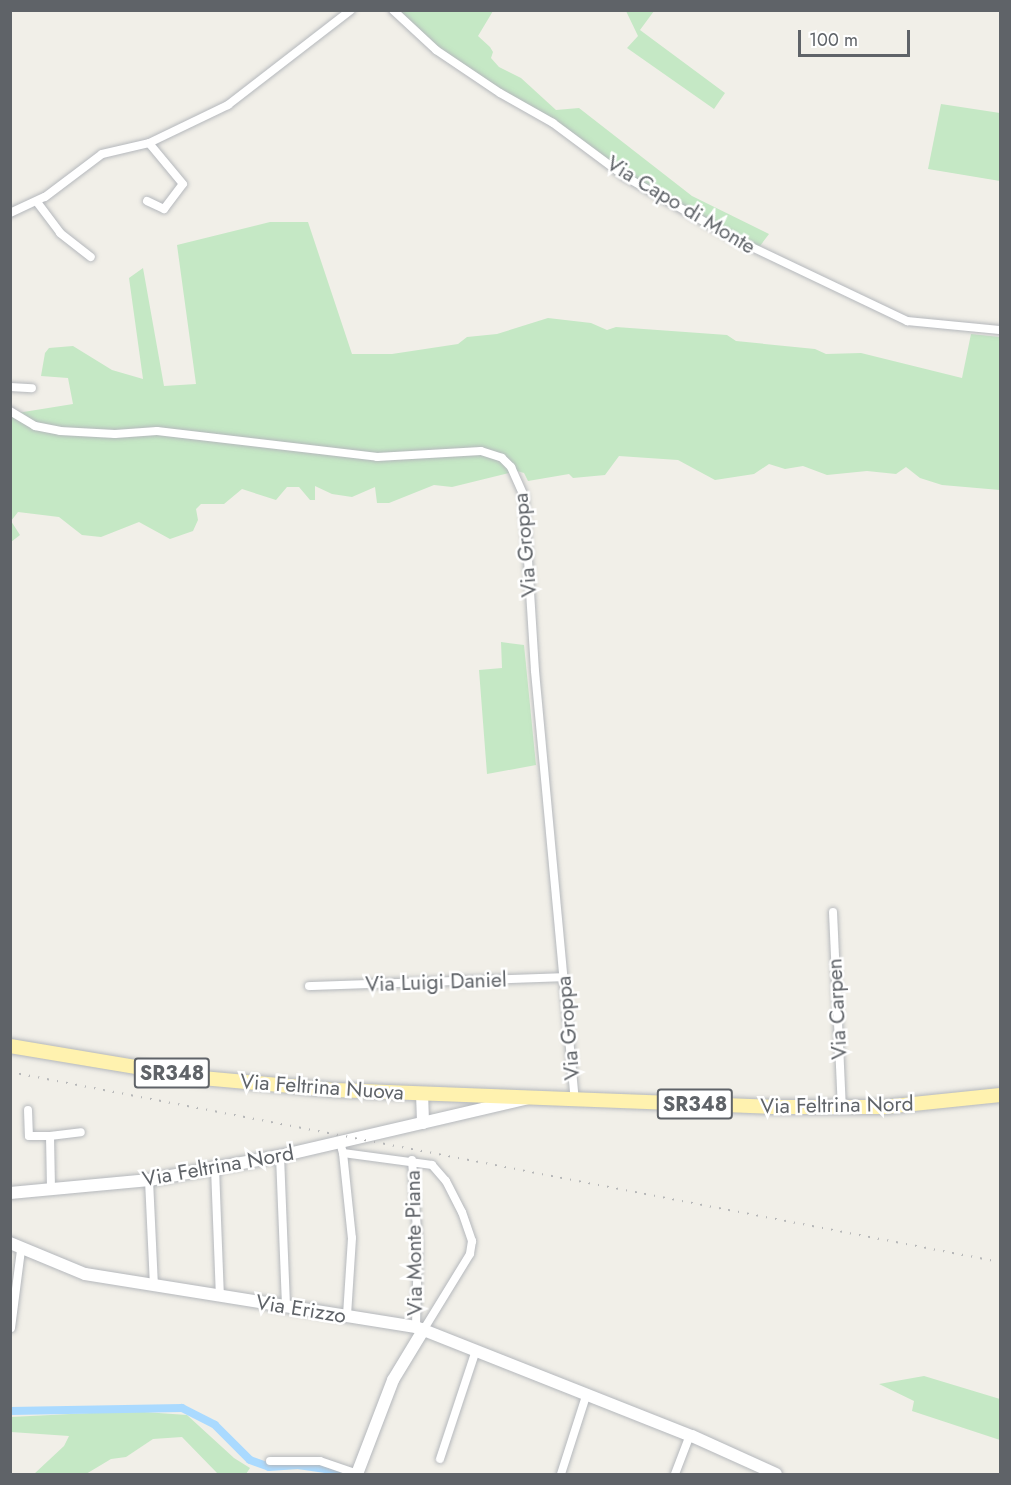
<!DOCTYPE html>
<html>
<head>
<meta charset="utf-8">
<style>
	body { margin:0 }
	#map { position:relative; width:1011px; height:1485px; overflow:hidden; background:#f1efe8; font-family:Jost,sans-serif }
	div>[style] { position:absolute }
	.green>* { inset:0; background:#c5e8c5 }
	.canal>* { height:8px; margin:-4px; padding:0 4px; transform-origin:4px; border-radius:4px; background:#aadaff }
	.roads { filter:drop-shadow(0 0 2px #b5b8bc) drop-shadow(0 0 2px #b5b8bc) }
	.street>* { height:8px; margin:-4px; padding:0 4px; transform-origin:4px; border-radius:4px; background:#fff }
	.secondary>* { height:12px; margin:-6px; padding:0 6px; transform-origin:6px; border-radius:6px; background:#fff }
	.primary>* { height:14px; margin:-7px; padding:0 7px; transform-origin:7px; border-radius:7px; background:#fff2af }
	.rail>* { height:2px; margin-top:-1px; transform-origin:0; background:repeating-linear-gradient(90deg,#b6b7b8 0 1.5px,transparent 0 9.5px) }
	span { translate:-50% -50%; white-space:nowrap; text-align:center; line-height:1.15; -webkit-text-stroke:5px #fff; paint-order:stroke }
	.shield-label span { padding:2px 4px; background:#fff; border:2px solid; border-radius:4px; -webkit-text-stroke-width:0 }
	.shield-label { font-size:20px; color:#5f6368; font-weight:700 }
	.street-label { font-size:21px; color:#5f6368 }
	.frame { position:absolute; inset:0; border:12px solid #5f6368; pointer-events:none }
	.scale { position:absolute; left:798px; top:30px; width:112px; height:27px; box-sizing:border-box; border:3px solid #5f6368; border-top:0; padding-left:8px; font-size:18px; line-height:21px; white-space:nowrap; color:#5f6368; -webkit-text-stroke:4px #fff; paint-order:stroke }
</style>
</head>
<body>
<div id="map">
	<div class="green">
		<div style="clip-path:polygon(393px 11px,493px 11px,478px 36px,490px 47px,493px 52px,491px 58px,499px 67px,521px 78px,556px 110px,579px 108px,692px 196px,769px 234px,757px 250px,639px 184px,449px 58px)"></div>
		<div style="clip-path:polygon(626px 11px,654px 11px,640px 30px,725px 93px,714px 109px,627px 48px,638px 36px)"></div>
		<div style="clip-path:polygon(941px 104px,1000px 113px,1000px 181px,928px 169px)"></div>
		<div style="clip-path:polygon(270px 222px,308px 222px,352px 354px,392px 354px,458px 344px,467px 337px,497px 334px,548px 318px,591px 323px,607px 330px,616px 327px,727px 335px,736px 341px,815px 349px,826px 354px,861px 353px,962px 378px,971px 334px,1000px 337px,1000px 490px,942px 485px,920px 478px,906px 467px,896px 474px,867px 471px,827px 475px,803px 466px,785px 469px,769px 464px,754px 474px,715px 480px,678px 460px,619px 456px,605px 475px,573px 478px,569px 474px,528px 481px,524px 473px,517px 471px,452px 487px,434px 485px,389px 503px,377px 503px,375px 487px,352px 497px,332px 494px,315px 486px,315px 500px,310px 500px,299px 487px,287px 487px,276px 500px,242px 489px,224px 504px,201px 504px,196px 509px,198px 520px,193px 531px,170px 539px,139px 522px,101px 537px,82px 535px,59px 517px,18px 512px,11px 521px,20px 535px,11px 542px,11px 414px,73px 404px,68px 378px,41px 376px,45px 353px,49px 348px,73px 346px,112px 370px,143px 379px,129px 278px,143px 268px,164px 386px,196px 384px,177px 245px)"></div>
		<div style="clip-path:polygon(501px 642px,524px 645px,536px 765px,487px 774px,479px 670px,502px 668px)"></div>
		<div style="clip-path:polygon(924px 1376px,1000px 1399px,1000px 1440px,912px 1411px,914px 1401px,879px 1384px)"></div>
		<div style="clip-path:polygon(130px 1411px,187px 1415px,234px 1458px,250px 1468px,246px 1474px,218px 1474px,182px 1437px,153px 1439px,126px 1457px,111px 1459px,86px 1474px,34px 1474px,64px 1446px,69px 1436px,11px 1432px,11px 1417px)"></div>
	</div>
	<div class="canal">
		<div style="left:10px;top:1411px;width:172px;rotate:-1deg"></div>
		<div style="left:182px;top:1408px;width:37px;rotate:27deg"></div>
		<div style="left:215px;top:1425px;width:49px;rotate:45deg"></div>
		<div style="left:250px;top:1460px;width:20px;rotate:20deg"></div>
		<div style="left:269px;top:1467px;width:29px;rotate:-4deg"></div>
		<div style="left:298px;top:1465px;width:40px;rotate:8.5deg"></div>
	</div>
	<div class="roads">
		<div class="street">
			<div style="left:393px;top:10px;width:59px;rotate:42.9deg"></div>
			<div style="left:436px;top:50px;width:77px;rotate:33.9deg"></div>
			<div style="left:500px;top:93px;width:61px;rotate:29.5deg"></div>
			<div style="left:553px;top:123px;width:89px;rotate:36.7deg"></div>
			<div style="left:624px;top:176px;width:128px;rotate:29.6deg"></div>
			<div style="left:735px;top:239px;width:191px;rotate:25.5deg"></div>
			<div style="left:907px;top:321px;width:93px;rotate:5.5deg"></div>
			<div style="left:147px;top:201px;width:19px;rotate:25deg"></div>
			<div style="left:164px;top:209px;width:31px;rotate:-53deg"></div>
			<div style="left:183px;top:184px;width:53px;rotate:-129.7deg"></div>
			<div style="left:37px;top:202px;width:39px;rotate:53deg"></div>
			<div style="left:60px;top:233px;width:39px;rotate:38deg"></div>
			<div style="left:10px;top:213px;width:38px;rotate:-25deg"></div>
			<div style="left:45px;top:197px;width:71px;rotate:-37deg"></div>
			<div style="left:102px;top:154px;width:48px;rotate:-13.2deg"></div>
			<div style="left:149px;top:143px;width:88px;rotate:-25.7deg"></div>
			<div style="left:228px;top:105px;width:155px;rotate:-37.7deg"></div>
			<div style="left:10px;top:387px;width:22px;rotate:3deg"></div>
			<div style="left:10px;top:411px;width:29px;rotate:31deg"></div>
			<div style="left:35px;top:426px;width:25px;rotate:11deg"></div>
			<div style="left:60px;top:431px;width:55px;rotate:3.1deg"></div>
			<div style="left:115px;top:434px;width:42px;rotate:-4.1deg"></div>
			<div style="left:157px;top:431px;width:222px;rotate:6.7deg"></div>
			<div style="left:377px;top:457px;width:104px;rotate:-3.3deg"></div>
			<div style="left:481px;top:451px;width:22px;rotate:18deg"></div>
			<div style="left:502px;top:458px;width:13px;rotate:45deg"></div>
			<div style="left:511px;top:467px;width:32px;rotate:66deg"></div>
			<div style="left:524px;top:496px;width:175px;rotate:86.4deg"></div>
			<div style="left:535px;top:671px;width:431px;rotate:84.7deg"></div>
			<div style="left:833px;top:912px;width:195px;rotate:87.4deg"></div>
			<div style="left:309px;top:986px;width:255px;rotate:-2deg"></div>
			<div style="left:28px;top:1110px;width:26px;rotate:88deg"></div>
			<div style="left:29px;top:1136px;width:21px"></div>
			<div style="left:50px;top:1136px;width:54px;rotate:88.9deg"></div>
			<div style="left:50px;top:1136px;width:31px;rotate:-7deg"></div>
			<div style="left:340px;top:1142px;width:11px;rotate:75deg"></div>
			<div style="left:343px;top:1153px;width:90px;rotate:7.7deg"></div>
			<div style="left:432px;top:1165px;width:21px;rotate:49deg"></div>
			<div style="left:446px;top:1181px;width:35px;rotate:63deg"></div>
			<div style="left:462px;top:1212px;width:31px;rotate:71deg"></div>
			<div style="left:472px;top:1241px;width:13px;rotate:99deg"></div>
			<div style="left:470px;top:1254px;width:88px;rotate:121.5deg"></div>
			<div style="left:343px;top:1153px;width:85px;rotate:84deg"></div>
			<div style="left:352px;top:1238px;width:78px;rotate:93.7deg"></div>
			<div style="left:280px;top:1156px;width:150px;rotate:87.7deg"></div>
			<div style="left:412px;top:1160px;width:84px;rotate:85.9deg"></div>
			<div style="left:418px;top:1244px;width:83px;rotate:91.4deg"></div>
			<div style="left:215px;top:1168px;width:128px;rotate:87.8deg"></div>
			<div style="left:149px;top:1180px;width:105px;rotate:87.3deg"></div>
			<div style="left:11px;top:1328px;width:79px;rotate:-82.7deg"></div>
			<div style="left:440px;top:1459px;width:115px;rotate:-71.7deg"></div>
			<div style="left:270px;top:1461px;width:50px"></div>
			<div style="left:320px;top:1461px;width:40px;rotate:18.9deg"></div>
			<div style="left:561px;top:1474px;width:85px;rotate:-72.2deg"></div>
			<div style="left:675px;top:1474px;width:42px;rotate:-69deg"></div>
		</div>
		<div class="secondary">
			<div style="left:422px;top:1093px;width:30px;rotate:88deg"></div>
			<div style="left:10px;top:1193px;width:140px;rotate:-5.3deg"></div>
			<div style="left:149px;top:1180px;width:133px;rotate:-10.4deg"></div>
			<div style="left:280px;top:1156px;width:252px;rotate:-13.1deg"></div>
			<div style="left:10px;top:1243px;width:81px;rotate:22.5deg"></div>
			<div style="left:85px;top:1274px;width:335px;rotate:9.1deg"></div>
			<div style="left:416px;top:1327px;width:297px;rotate:21.6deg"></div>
			<div style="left:692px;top:1436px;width:92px;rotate:24.3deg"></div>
			<div style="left:357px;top:1474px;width:101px;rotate:-69deg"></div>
			<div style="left:393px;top:1380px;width:60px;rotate:-58.7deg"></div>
		</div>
		<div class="primary">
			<div style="left:10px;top:1046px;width:195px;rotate:9.5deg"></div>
			<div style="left:202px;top:1078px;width:134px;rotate:5.2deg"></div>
			<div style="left:335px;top:1090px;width:435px;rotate:2.2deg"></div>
			<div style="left:770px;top:1107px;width:114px"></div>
			<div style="left:884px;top:1107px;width:117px;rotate:-5.9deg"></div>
		</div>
	</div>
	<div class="rail">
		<div style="left:10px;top:1072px;width:1008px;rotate:10.86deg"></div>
	</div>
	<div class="shield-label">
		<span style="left:172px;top:1073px">SR348</span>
		<span style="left:695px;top:1104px">SR348</span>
	</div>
	<div class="street-label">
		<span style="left:681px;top:205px;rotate:31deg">Via Capo di Monte</span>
		<span style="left:525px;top:545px;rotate:-95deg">Via Groppa</span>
		<span style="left:436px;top:982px;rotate:-2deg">Via Luigi Daniel</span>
		<span style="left:837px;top:1009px;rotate:-93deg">Via Carpen</span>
		<span style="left:568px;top:1028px;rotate:-95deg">Via Groppa</span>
		<span style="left:322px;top:1087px;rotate:4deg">Via Feltrina Nuova</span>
		<span style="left:837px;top:1105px;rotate:-1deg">Via Feltrina Nord</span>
		<span style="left:218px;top:1166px;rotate:-10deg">Via Feltrina Nord</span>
		<span style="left:414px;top:1243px;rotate:-91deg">Via Monte Piana</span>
		<span style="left:301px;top:1309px;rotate:9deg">Via Erizzo</span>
	</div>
	<div class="frame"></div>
	<div class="scale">100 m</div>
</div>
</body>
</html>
